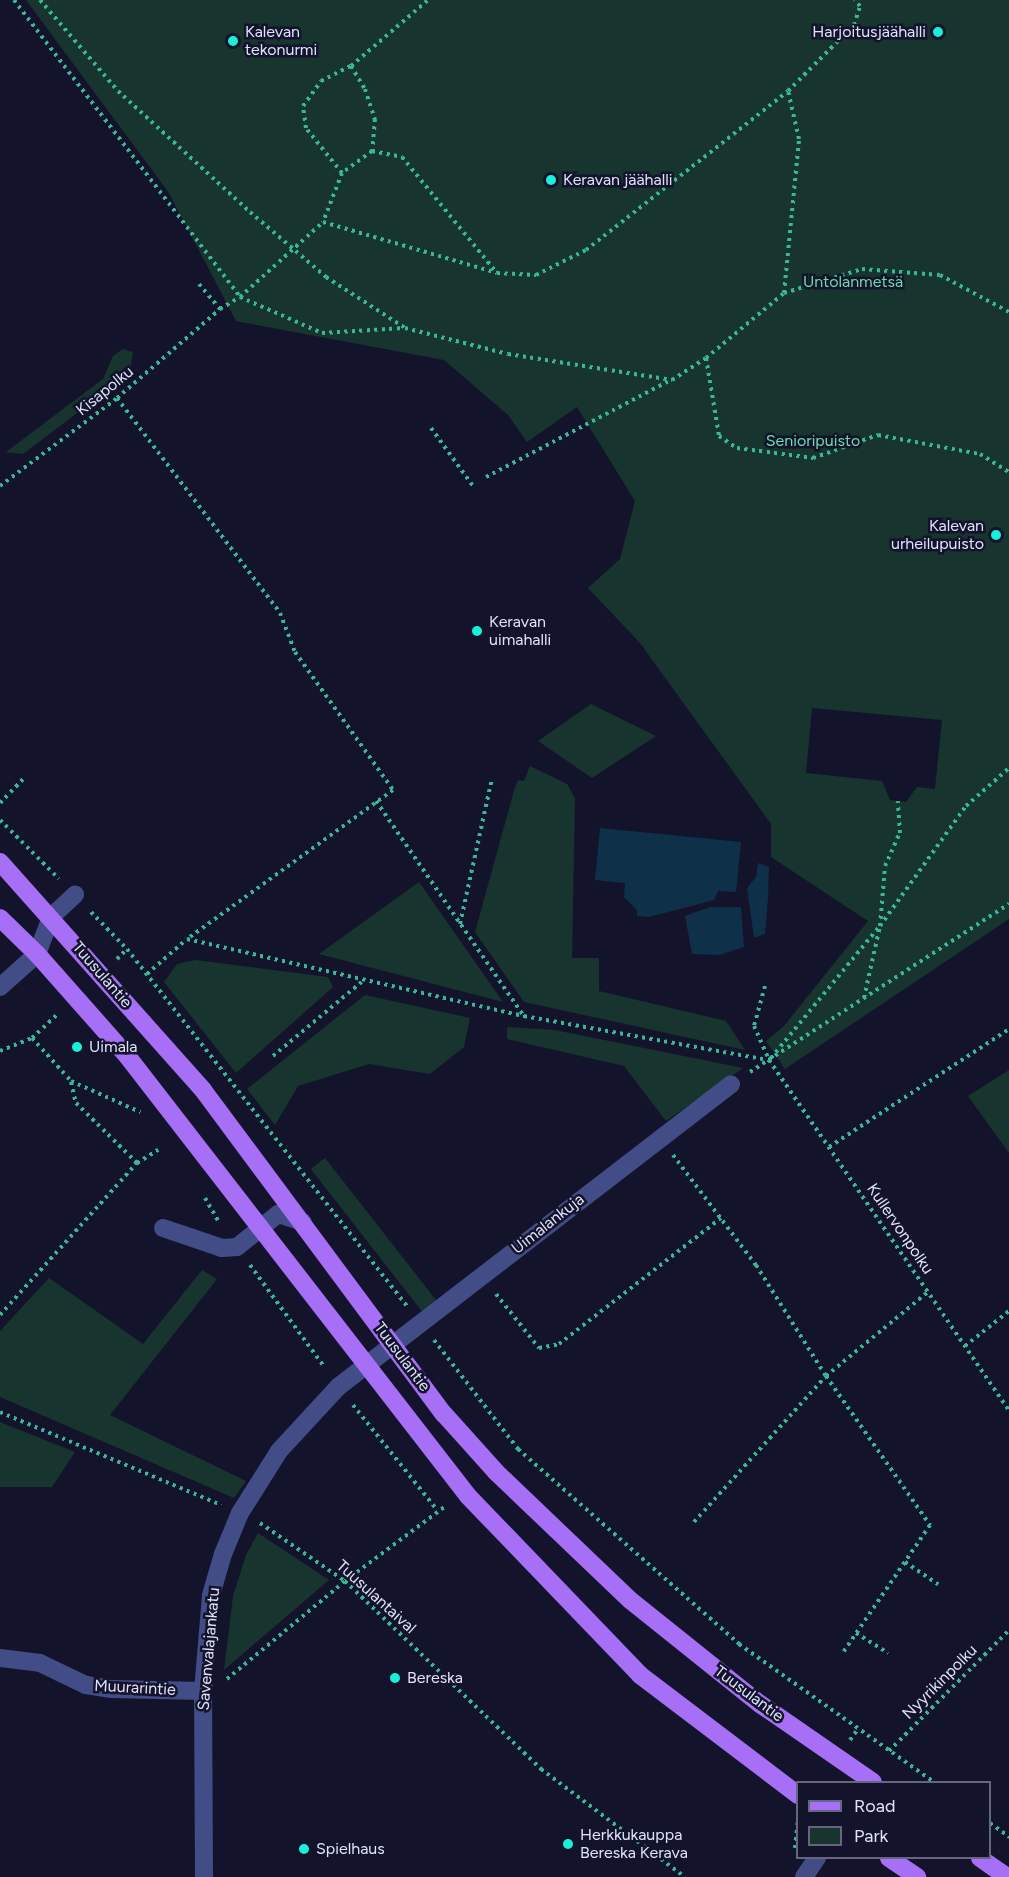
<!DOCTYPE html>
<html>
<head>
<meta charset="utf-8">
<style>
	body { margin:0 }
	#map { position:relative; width:1009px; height:1877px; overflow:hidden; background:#13142b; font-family:Figtree,sans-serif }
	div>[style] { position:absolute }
	.green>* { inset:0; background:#17352e; transform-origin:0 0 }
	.water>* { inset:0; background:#0f3049 }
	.path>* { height:4px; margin-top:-2px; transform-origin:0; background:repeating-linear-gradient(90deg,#39b896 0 3px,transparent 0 7.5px) }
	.minor>* { height:18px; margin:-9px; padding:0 9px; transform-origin:9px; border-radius:9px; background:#424d87 }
	.major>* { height:18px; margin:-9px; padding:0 9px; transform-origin:9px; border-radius:9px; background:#a76ef6 }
	.dots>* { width:16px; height:16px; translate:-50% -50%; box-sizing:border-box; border:3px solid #13142b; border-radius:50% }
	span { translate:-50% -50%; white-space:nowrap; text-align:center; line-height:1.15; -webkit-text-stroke:5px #13142b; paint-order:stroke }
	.poi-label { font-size:16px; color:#e0e2fd }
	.left { translate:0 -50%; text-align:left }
	.right { translate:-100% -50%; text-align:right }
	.park-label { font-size:16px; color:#6edaaa }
	.street-label { font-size:16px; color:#e0e2fd }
	.legend { position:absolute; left:796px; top:1781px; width:195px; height:78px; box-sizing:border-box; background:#13142b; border:2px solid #65667f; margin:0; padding:8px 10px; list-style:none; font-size:18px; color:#e0e2fd }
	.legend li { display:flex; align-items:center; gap:12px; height:30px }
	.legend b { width:30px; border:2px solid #65667f }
</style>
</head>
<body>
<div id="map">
	<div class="green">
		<div style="clip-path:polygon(evenodd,26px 0,1009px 0,1009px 919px,785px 1069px,766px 1041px,784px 1026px,868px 921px,771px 857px,771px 824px,640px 643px,588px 588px,620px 559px,635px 501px,577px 407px,527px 442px,508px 415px,444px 360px,236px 321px,169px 193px,26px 0,812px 708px,942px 720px,935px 789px,917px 787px,906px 802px,890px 800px,882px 781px,806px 773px,812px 708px)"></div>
		<div style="clip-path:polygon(123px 349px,133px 352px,130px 370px,114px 385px,23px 454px,6px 452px,103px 379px,113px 356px)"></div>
		<div style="clip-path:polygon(591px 704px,656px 736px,592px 778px,538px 741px)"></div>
		<div style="clip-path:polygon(530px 766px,567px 784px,575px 798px,572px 958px,599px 958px,599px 991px,726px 1021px,745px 1050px,524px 1002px,475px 932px,515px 787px,518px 780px,524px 781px)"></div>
		<div style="clip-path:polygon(419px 882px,503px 1002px,319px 954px)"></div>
		<div style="clip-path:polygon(195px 960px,328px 977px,333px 987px,236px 1073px,164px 982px,177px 964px)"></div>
		<div style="clip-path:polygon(365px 995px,470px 1018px,464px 1047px,430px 1074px,369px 1064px,298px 1086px,275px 1125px,247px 1089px)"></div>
		<div style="clip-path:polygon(507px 1027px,555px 1030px,743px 1068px,666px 1121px,624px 1066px,507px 1039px)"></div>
		<div style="clip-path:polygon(1009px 1070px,1009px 1153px,968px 1096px)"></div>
		<div style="left:325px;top:1158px;width:181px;height:18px;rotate:52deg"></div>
		<div style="clip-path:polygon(202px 1270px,217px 1279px,110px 1415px,246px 1481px,234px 1498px,0 1397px,0 1331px,49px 1278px,143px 1344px)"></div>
		<div style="clip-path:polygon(0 1422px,75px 1452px,52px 1487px,0 1487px)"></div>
		<div style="clip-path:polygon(258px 1533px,329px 1580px,224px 1670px,233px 1596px,246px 1555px)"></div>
	</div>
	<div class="water">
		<div style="clip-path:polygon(600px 828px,741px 842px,736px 892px,718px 891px,714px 900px,649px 917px,637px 916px,637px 910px,624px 897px,625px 883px,595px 880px)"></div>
		<div style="clip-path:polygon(758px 863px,769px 867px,768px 898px,765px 934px,754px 938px,747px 888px,756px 877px)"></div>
		<div style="clip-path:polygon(710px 907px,741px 907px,744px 947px,719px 955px,692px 954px,685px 916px)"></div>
	</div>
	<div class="path">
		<div style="left:14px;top:0;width:373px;rotate:52.7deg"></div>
		<div style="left:240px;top:297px;width:90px;rotate:23.7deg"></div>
		<div style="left:322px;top:333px;width:82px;rotate:-3.5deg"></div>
		<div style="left:40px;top:0;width:120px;rotate:49.4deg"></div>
		<div style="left:118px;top:91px;width:179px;rotate:42.5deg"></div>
		<div style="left:250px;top:212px;width:100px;rotate:40.5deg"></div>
		<div style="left:326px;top:277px;width:94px;rotate:32.8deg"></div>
		<div style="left:405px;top:328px;width:106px;rotate:14.2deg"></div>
		<div style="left:508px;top:354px;width:166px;rotate:9deg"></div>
		<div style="left:672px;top:380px;width:40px;rotate:-32.9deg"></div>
		<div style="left:706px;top:358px;width:102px;rotate:-39.8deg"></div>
		<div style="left:784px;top:293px;width:82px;rotate:-17.1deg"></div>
		<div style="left:862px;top:269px;width:78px;rotate:4.4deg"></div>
		<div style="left:940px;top:275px;width:78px;rotate:28.2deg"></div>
		<div style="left:351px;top:66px;width:27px;rotate:59deg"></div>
		<div style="left:365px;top:89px;width:32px;rotate:72deg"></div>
		<div style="left:375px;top:119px;width:32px;rotate:95deg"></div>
		<div style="left:372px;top:151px;width:37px;rotate:144deg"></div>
		<div style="left:342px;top:173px;width:53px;rotate:111.2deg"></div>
		<div style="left:323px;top:222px;width:181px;rotate:16.3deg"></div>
		<div style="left:497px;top:273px;width:39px;rotate:3deg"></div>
		<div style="left:536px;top:275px;width:56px;rotate:-26.6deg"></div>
		<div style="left:586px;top:250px;width:257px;rotate:-38.2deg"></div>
		<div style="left:788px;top:91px;width:93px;rotate:-45deg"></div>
		<div style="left:854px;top:25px;width:20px;rotate:-72deg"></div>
		<div style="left:860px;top:6px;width:8px;rotate:-130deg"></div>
		<div style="left:372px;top:151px;width:31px;rotate:11deg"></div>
		<div style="left:402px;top:157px;width:149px;rotate:50.7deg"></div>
		<div style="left:342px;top:173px;width:58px;rotate:-128.7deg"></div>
		<div style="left:306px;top:128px;width:22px;rotate:-98deg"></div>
		<div style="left:303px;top:106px;width:31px;rotate:-54deg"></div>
		<div style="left:321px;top:81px;width:34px;rotate:-27deg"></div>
		<div style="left:351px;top:66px;width:101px;rotate:-40.6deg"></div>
		<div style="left:199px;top:284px;width:33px;rotate:50deg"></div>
		<div style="left:220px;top:309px;width:23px;rotate:-31deg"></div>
		<div style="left:240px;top:297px;width:112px;rotate:-42.1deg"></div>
		<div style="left:784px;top:293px;width:155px;rotate:-84.4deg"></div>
		<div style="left:799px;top:139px;width:49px;rotate:-102.9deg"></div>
		<div style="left:706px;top:358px;width:79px;rotate:80.5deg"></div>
		<div style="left:719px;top:436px;width:22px;rotate:34deg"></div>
		<div style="left:737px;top:448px;width:77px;rotate:7.5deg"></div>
		<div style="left:813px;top:458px;width:69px;rotate:-19.5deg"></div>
		<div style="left:878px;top:435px;width:104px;rotate:10.6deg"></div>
		<div style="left:980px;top:454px;width:34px;rotate:32deg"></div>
		<div style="left:117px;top:398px;width:270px;rotate:52.8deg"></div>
		<div style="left:280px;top:613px;width:42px;rotate:69deg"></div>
		<div style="left:295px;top:652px;width:169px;rotate:54.6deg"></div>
		<div style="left:393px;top:790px;width:254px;rotate:144.1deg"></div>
		<div style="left:431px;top:428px;width:72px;rotate:54.1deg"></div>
		<div style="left:486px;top:477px;width:209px;rotate:-27.7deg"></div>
		<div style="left:0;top:486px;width:146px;rotate:-36.9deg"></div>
		<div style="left:117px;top:398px;width:136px;rotate:-40.8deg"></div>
		<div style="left:376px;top:801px;width:261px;rotate:55.5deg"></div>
		<div style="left:0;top:803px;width:33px;rotate:-46deg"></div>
		<div style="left:0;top:820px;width:83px;rotate:45deg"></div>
		<div style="left:91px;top:912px;width:52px;rotate:45.8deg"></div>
		<div style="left:127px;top:949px;width:454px;rotate:51.9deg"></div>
		<div style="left:460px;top:924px;width:149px;rotate:-77.6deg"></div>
		<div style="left:117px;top:959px;width:14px;rotate:-45deg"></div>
		<div style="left:147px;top:974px;width:53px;rotate:-41.2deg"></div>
		<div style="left:187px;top:939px;width:346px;rotate:12.9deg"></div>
		<div style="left:524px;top:1016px;width:249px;rotate:10.2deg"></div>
		<div style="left:765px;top:986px;width:41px;rotate:105.4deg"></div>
		<div style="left:754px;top:1026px;width:37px;rotate:66deg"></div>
		<div style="left:769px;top:1060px;width:425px;rotate:55.6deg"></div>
		<div style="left:864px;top:998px;width:74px;rotate:-77.5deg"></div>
		<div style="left:880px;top:926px;width:148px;rotate:-54.4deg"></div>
		<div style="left:966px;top:806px;width:57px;rotate:-41.5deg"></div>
		<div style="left:32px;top:1038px;width:58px;rotate:47.8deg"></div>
		<div style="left:71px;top:1081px;width:76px;rotate:24.2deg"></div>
		<div style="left:0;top:1051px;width:35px;rotate:-22deg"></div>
		<div style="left:32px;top:1038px;width:37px;rotate:-43deg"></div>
		<div style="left:273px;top:1056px;width:120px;rotate:-39.9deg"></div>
		<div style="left:771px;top:1058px;width:171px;rotate:-50.5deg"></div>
		<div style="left:880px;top:926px;width:60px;rotate:-85.2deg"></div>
		<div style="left:885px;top:866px;width:36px;rotate:-66deg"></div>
		<div style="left:900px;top:833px;width:32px;rotate:-94deg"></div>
		<div style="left:750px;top:1072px;width:309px;rotate:-33deg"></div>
		<div style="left:71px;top:1082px;width:22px;rotate:77deg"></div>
		<div style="left:76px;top:1103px;width:86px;rotate:44.5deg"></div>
		<div style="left:829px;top:1147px;width:215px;rotate:-33.2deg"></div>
		<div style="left:673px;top:1155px;width:138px;rotate:53deg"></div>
		<div style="left:756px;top:1265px;width:131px;rotate:57.8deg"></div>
		<div style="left:826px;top:1376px;width:132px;rotate:-39.5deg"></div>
		<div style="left:205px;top:1198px;width:28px;rotate:60deg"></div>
		<div style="left:250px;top:1265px;width:127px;rotate:53.9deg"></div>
		<div style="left:496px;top:1294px;width:69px;rotate:51.5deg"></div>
		<div style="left:539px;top:1348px;width:20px;rotate:-11deg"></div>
		<div style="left:559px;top:1344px;width:205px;rotate:-37.9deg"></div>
		<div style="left:0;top:1315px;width:205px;rotate:-48deg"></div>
		<div style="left:137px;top:1163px;width:25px;rotate:-32deg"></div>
		<div style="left:434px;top:1340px;width:138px;rotate:52.4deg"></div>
		<div style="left:518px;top:1449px;width:295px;rotate:41.4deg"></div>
		<div style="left:739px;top:1644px;width:239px;rotate:35.3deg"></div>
		<div style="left:965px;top:1346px;width:56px;rotate:-38.5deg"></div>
		<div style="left:353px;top:1405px;width:134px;rotate:51.3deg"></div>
		<div style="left:0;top:1412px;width:240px;rotate:22.8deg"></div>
		<div style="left:694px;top:1522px;width:197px;rotate:-47.9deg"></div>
		<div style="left:826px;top:1376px;width:182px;rotate:55.1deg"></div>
		<div style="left:930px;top:1525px;width:153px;rotate:124.3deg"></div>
		<div style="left:260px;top:1523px;width:103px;rotate:34.3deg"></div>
		<div style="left:345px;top:1581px;width:272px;rotate:43.8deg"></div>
		<div style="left:541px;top:1769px;width:180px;rotate:36.9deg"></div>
		<div style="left:905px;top:1562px;width:40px;rotate:34deg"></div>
		<div style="left:856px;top:1633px;width:38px;rotate:32deg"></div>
		<div style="left:227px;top:1679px;width:153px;rotate:-39.7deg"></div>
		<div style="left:345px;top:1581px;width:127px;rotate:-36.7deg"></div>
		<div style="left:850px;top:1740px;width:14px;rotate:-54deg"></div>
		<div style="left:889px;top:1751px;width:170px;rotate:-45.2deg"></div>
		<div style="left:990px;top:1823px;width:24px;rotate:36deg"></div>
		<div style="left:795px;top:1848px;width:29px;rotate:-84deg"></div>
	</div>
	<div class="minor">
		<div style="left:0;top:987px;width:50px;rotate:-41.7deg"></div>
		<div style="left:37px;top:954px;width:40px;rotate:-69deg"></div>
		<div style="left:51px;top:917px;width:33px;rotate:-43deg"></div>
		<div style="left:163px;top:1228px;width:62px;rotate:18.7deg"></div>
		<div style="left:222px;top:1248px;width:15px;rotate:-4deg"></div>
		<div style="left:237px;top:1247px;width:53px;rotate:-38.8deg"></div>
		<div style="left:278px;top:1214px;width:26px;rotate:18deg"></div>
		<div style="left:0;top:1658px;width:40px;rotate:7.1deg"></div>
		<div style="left:40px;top:1663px;width:51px;rotate:25.6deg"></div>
		<div style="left:86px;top:1685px;width:26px;rotate:9deg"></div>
		<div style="left:112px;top:1689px;width:91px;rotate:1.3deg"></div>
		<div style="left:204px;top:1877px;width:186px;rotate:-90.3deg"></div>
		<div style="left:203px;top:1691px;width:96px;rotate:-85.2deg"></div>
		<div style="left:211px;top:1595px;width:43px;rotate:-73.7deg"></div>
		<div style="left:223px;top:1554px;width:44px;rotate:-67.5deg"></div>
		<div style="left:240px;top:1513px;width:73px;rotate:-57.8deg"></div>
		<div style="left:279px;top:1451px;width:87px;rotate:-47.3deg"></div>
		<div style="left:338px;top:1387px;width:496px;rotate:-37.6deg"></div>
		<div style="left:804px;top:1877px;width:23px;rotate:-56deg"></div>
	</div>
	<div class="major">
		<div style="left:0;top:862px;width:305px;rotate:48.3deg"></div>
		<div style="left:203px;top:1090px;width:404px;rotate:53.4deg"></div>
		<div style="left:444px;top:1414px;width:78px;rotate:48.1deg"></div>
		<div style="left:496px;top:1472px;width:185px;rotate:43.7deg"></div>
		<div style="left:630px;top:1600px;width:166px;rotate:38.7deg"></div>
		<div style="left:760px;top:1704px;width:137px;rotate:34.6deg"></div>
		<div style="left:0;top:918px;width:52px;rotate:44.2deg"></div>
		<div style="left:37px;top:954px;width:137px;rotate:48.5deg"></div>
		<div style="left:128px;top:1057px;width:555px;rotate:52.24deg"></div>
		<div style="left:468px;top:1496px;width:248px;rotate:46.1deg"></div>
		<div style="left:640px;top:1675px;width:198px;rotate:37.2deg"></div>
		<div style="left:889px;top:1858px;width:34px;rotate:34deg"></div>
		<div style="left:980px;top:1858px;width:33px;rotate:35deg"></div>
	</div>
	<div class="dots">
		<div style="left:938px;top:32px;background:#18f1da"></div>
		<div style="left:233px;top:41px;background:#18f1da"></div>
		<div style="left:551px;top:180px;background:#18f1da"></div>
		<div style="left:996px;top:535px;background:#18f1da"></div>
		<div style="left:477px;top:631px;background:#18f1da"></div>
		<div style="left:77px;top:1047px;background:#18f1da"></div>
		<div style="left:395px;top:1678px;background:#18f1da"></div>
		<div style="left:568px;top:1844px;background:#18f1da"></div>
		<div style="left:304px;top:1849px;background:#18f1da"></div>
	</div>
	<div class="poi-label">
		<span class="left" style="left:245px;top:41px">Kalevan<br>tekonurmi</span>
		<span class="right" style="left:926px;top:32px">Harjoitusjäähalli</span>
		<span class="left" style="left:563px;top:180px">Keravan jäähalli</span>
		<span class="right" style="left:984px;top:535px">Kalevan<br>urheilupuisto</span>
		<span class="left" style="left:489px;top:631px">Keravan<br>uimahalli</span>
		<span class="left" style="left:89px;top:1047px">Uimala</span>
		<span class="left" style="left:407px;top:1678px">Bereska</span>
		<span class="left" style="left:580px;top:1844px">Herkkukauppa<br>Bereska Kerava</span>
		<span class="left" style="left:316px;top:1849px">Spielhaus</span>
	</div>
	<div class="park-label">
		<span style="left:853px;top:282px">Untolanmetsä</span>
		<span style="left:813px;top:441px">Senioripuisto</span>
	</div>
	<div class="street-label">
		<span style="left:105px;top:391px;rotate:-39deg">Kisapolku</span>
		<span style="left:102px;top:975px;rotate:49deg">Tuusulantie</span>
		<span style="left:548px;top:1224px;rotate:-38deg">Uimalankuja</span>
		<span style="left:900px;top:1229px;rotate:56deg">Kullervonpolku</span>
		<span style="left:402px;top:1357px;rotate:53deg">Tuusulantie</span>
		<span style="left:376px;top:1597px;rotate:42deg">Tuusulantaival</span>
		<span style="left:209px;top:1649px;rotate:-85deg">Savenvalajankatu</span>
		<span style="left:940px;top:1682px;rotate:-45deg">Nyyrikinpolku</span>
		<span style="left:135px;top:1688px;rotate:3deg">Muurarintie</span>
		<span style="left:749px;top:1694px;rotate:37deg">Tuusulantie</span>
	</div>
	<ul class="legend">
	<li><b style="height:8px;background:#a76ef6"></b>Road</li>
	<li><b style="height:16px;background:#17352e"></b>Park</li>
	</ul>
</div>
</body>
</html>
